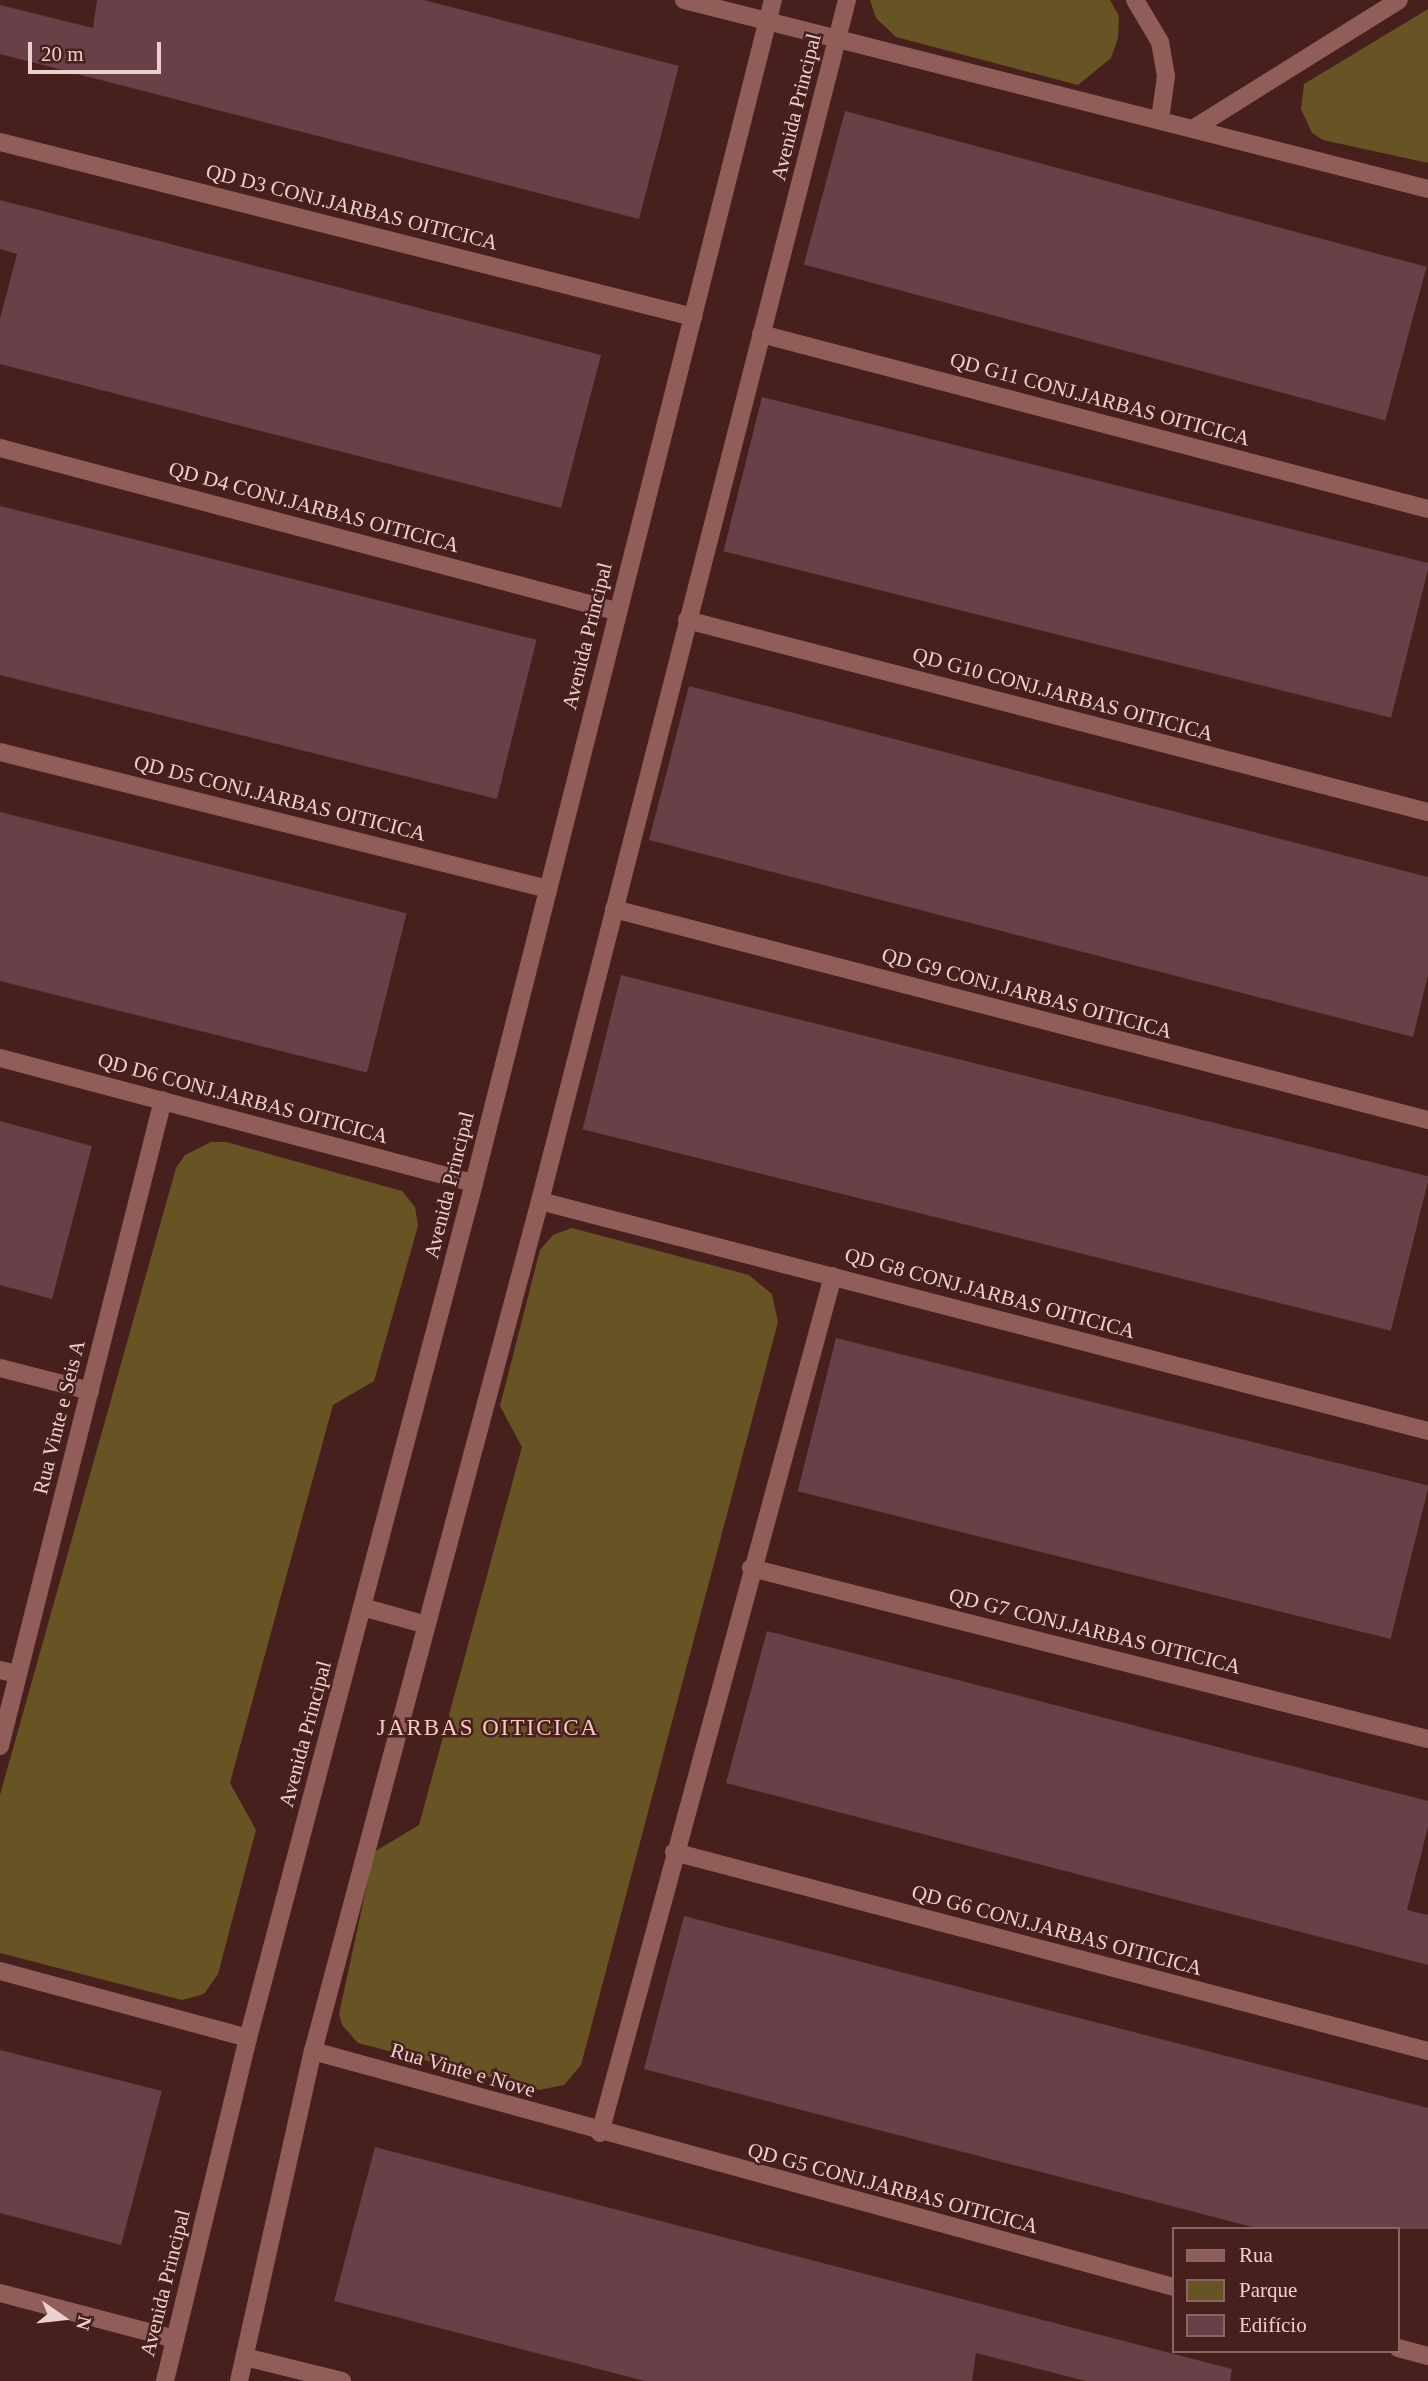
<!DOCTYPE html>
<html>
<head>
<meta charset="utf-8">
<style>
	body { margin:0 }
	#map { position:relative; width:1428px; height:2381px; overflow:hidden; background:#47201d; font-family:Georgia,serif }
	div>[style] { position:absolute }
	.green>* { inset:0; background:#685324 }
	.building>* { inset:0; background:#693f48; transform-origin:0 0 }
	.minor>* { height:18px; margin:-9px; padding:0 9px; transform-origin:9px; border-radius:9px; background:#905d58 }
	span { translate:-50% -50%; white-space:nowrap; text-align:center; line-height:1.15; -webkit-text-stroke:5px #47201d; paint-order:stroke }
	.street-label { font-size:21px; color:#ebd0ce }
	.neighbourhood-label { font-size:23px; color:#fcc8c3; letter-spacing:2px }
	.legend { position:absolute; left:1172px; top:2227px; width:228px; height:126px; box-sizing:border-box; background:#47201d; border:2px solid #896664; margin:0; padding:9px 12px; list-style:none; font-size:21px; color:#ebd0ce }
	.legend li { display:flex; align-items:center; gap:14px; height:35px }
	.legend b { width:35px; border:2px solid #896664 }
	.north { position:absolute; left:28px; top:2283px; width:70px; height:70px; -webkit-text-stroke:5px #47201d; paint-order:stroke; rotate:104deg; font-size:19px; font-weight:700; line-height:28px; text-align:center; color:#ebd0ce }
	.north::after { content:''; display:block; margin:auto; width:24px; height:32px; background:#ebd0ce; clip-path:polygon(50% 0,100% 100%,50% 72%,0 100%) }
	.scale { position:absolute; left:28px; top:42px; width:133px; height:32px; box-sizing:border-box; border:4px solid #ebd0ce; border-top:0; padding-left:9px; font-size:21px; line-height:24px; white-space:nowrap; color:#ebd0ce; -webkit-text-stroke:5px #47201d; paint-order:stroke }
</style>
</head>
<body>
<div id="map">
	<div class="green">
		<div style="clip-path:polygon(870px 0,1110px 0,1119px 16px,1118px 38px,1111px 58px,1078px 85px,896px 37px,876px 18px)"></div>
		<div style="clip-path:polygon(1428px 9px,1428px 163px,1323px 140px,1312px 133px,1301px 109px,1304px 84px)"></div>
		<div style="clip-path:polygon(211px 1142px,226px 1142px,402px 1191px,415px 1207px,418px 1226px,374px 1381px,333px 1405px,230px 1783px,256px 1830px,218px 1974px,204px 1994px,182px 2000px,0 1953px,0 1795px,176px 1168px,185px 1155px)"></div>
		<div style="clip-path:polygon(572px 1228px,749px 1275px,772px 1294px,778px 1322px,581px 2065px,564px 2085px,539px 2090px,358px 2043px,342px 2025px,339px 2014px,374px 1852px,419px 1825px,522px 1447px,500px 1406px,540px 1250px,553px 1235px)"></div>
	</div>
	<div class="building">
		<div style="clip-path:polygon(97px 0,424px 0,679px 66px,639px 219px,0 54px,0 5px,93px 28px)"></div>
		<div style="left:845px;top:111px;width:602px;height:159px;rotate:15deg"></div>
		<div style="clip-path:polygon(0 200px,601px 355px,561px 508px,0 364px,0 319px,17px 254px,0 249px)"></div>
		<div style="left:762px;top:397px;width:688px;height:159px;rotate:14deg"></div>
		<div style="left:0;top:506px;width:553px;height:164px;rotate:14deg"></div>
		<div style="clip-path:polygon(689px 686px,1428px 877px,1428px 975px,1413px 1037px,649px 840px)"></div>
		<div style="left:0;top:812px;width:419px;height:164px;rotate:14deg"></div>
		<div style="left:621px;top:975px;width:833px;height:159px;rotate:14deg"></div>
		<div style="clip-path:polygon(0 1121px,92px 1146px,52px 1299px,0 1285px)"></div>
		<div style="left:836px;top:1338px;width:611px;height:158px;rotate:14deg"></div>
		<div style="clip-path:polygon(767px 1631px,1428px 1801px,1428px 1827px,1407px 1910px,1428px 1915px,1428px 1965px,726px 1783px)"></div>
		<div style="clip-path:polygon(684px 1916px,1428px 2108px,1428px 2229px,1260px 2229px,644px 2069px)"></div>
		<div style="clip-path:polygon(0 2050px,162px 2091px,121px 2245px,0 2213px)"></div>
		<div style="clip-path:polygon(375px 2147px,1232px 2369px,1230px 2381px,1086px 2381px,976px 2353px,972px 2381px,645px 2381px,334px 2301px)"></div>
	</div>
	<div class="minor">
		<div style="left:684px;top:0;width:768px;rotate:14.25deg"></div>
		<div style="left:1135px;top:0;width:49px;rotate:59.2deg"></div>
		<div style="left:1160px;top:42px;width:35px;rotate:80deg"></div>
		<div style="left:1166px;top:76px;width:43px;rotate:97.9deg"></div>
		<div style="left:1196px;top:127px;width:239px;rotate:-32deg"></div>
		<div style="left:0;top:142px;width:715px;rotate:14.17deg"></div>
		<div style="left:761px;top:334px;width:690px;rotate:14.7deg"></div>
		<div style="left:0;top:448px;width:637px;rotate:14.82deg"></div>
		<div style="left:687px;top:620px;width:765px;rotate:14.53deg"></div>
		<div style="left:0;top:752px;width:565px;rotate:14.04deg"></div>
		<div style="left:614px;top:909px;width:841px;rotate:14.53deg"></div>
		<div style="left:0;top:1058px;width:490px;rotate:14.8deg"></div>
		<div style="left:540px;top:1201px;width:917px;rotate:14.52deg"></div>
		<div style="left:0;top:1368px;width:93px;rotate:14.3deg"></div>
		<div style="left:751px;top:1568px;width:698px;rotate:14.18deg"></div>
		<div style="left:362px;top:1607px;width:67px;rotate:15.5deg"></div>
		<div style="left:0;top:1670px;width:18px;rotate:13deg"></div>
		<div style="left:0;top:1746px;width:666px;rotate:-75.84deg"></div>
		<div style="left:674px;top:1852px;width:780px;rotate:14.78deg"></div>
		<div style="left:0;top:1971px;width:257px;rotate:15.1deg"></div>
		<div style="left:313px;top:2051px;width:893px;rotate:15.33deg"></div>
		<div style="left:600px;top:2133px;width:888px;rotate:-74.79deg"></div>
		<div style="left:0;top:2293px;width:181px;rotate:14.7deg"></div>
		<div style="left:1398px;top:2348px;width:31px;rotate:15deg"></div>
		<div style="left:245px;top:2357px;width:100px;rotate:13.9deg"></div>
		<div style="left:165px;top:2381px;width:353px;rotate:-76.4deg"></div>
		<div style="left:248px;top:2038px;width:884px;rotate:-75.19deg"></div>
		<div style="left:474px;top:1183px;width:1220px;rotate:-75.82deg"></div>
		<div style="left:239px;top:2381px;width:338px;rotate:-77.4deg"></div>
		<div style="left:313px;top:2051px;width:880px;rotate:-75.05deg"></div>
		<div style="left:540px;top:1201px;width:1240px;rotate:-75.66deg"></div>
	</div>
	<div class="street-label">
		<span style="left:796px;top:107px;rotate:-76deg">Avenida Principal</span>
		<span style="left:352px;top:207px;rotate:14deg">QD D3 CONJ.JARBAS OITICICA</span>
		<span style="left:1100px;top:399px;rotate:15deg">QD G11 CONJ.JARBAS OITICICA</span>
		<span style="left:314px;top:507px;rotate:15deg">QD D4 CONJ.JARBAS OITICICA</span>
		<span style="left:587px;top:636px;rotate:-76deg">Avenida Principal</span>
		<span style="left:1063px;top:694px;rotate:15deg">QD G10 CONJ.JARBAS OITICICA</span>
		<span style="left:280px;top:798px;rotate:14deg">QD D5 CONJ.JARBAS OITICICA</span>
		<span style="left:1027px;top:993px;rotate:15deg">QD G9 CONJ.JARBAS OITICICA</span>
		<span style="left:243px;top:1098px;rotate:15deg">QD D6 CONJ.JARBAS OITICICA</span>
		<span style="left:449px;top:1185px;rotate:-76deg">Avenida Principal</span>
		<span style="left:990px;top:1293px;rotate:15deg">QD G8 CONJ.JARBAS OITICICA</span>
		<span style="left:59px;top:1417px;rotate:-76deg">Rua Vinte e Seis A</span>
		<span style="left:1095px;top:1631px;rotate:14deg">QD G7 CONJ.JARBAS OITICICA</span>
		<span style="left:305px;top:1734px;rotate:-75deg">Avenida Principal</span>
		<span style="left:1057px;top:1930px;rotate:15deg">QD G6 CONJ.JARBAS OITICICA</span>
		<span style="left:463px;top:2070px;rotate:16deg">Rua Vinte e Nove</span>
		<span style="left:893px;top:2188px;rotate:15deg">QD G5 CONJ.JARBAS OITICICA</span>
		<span style="left:165px;top:2283px;rotate:-76deg">Avenida Principal</span>
	</div>
	<div class="neighbourhood-label">
		<span style="left:488px;top:1728px">JARBAS OITICICA</span>
	</div>
	<ul class="legend">
	<li><b style="height:9px;background:#905d58"></b>Rua</li>
	<li><b style="height:19px;background:#685324"></b>Parque</li>
	<li><b style="height:19px;background:#693f48"></b>Edifício</li>
	</ul>
	<div class="north">N</div>
	<div class="scale">20 m</div>
</div>
</body>
</html>
